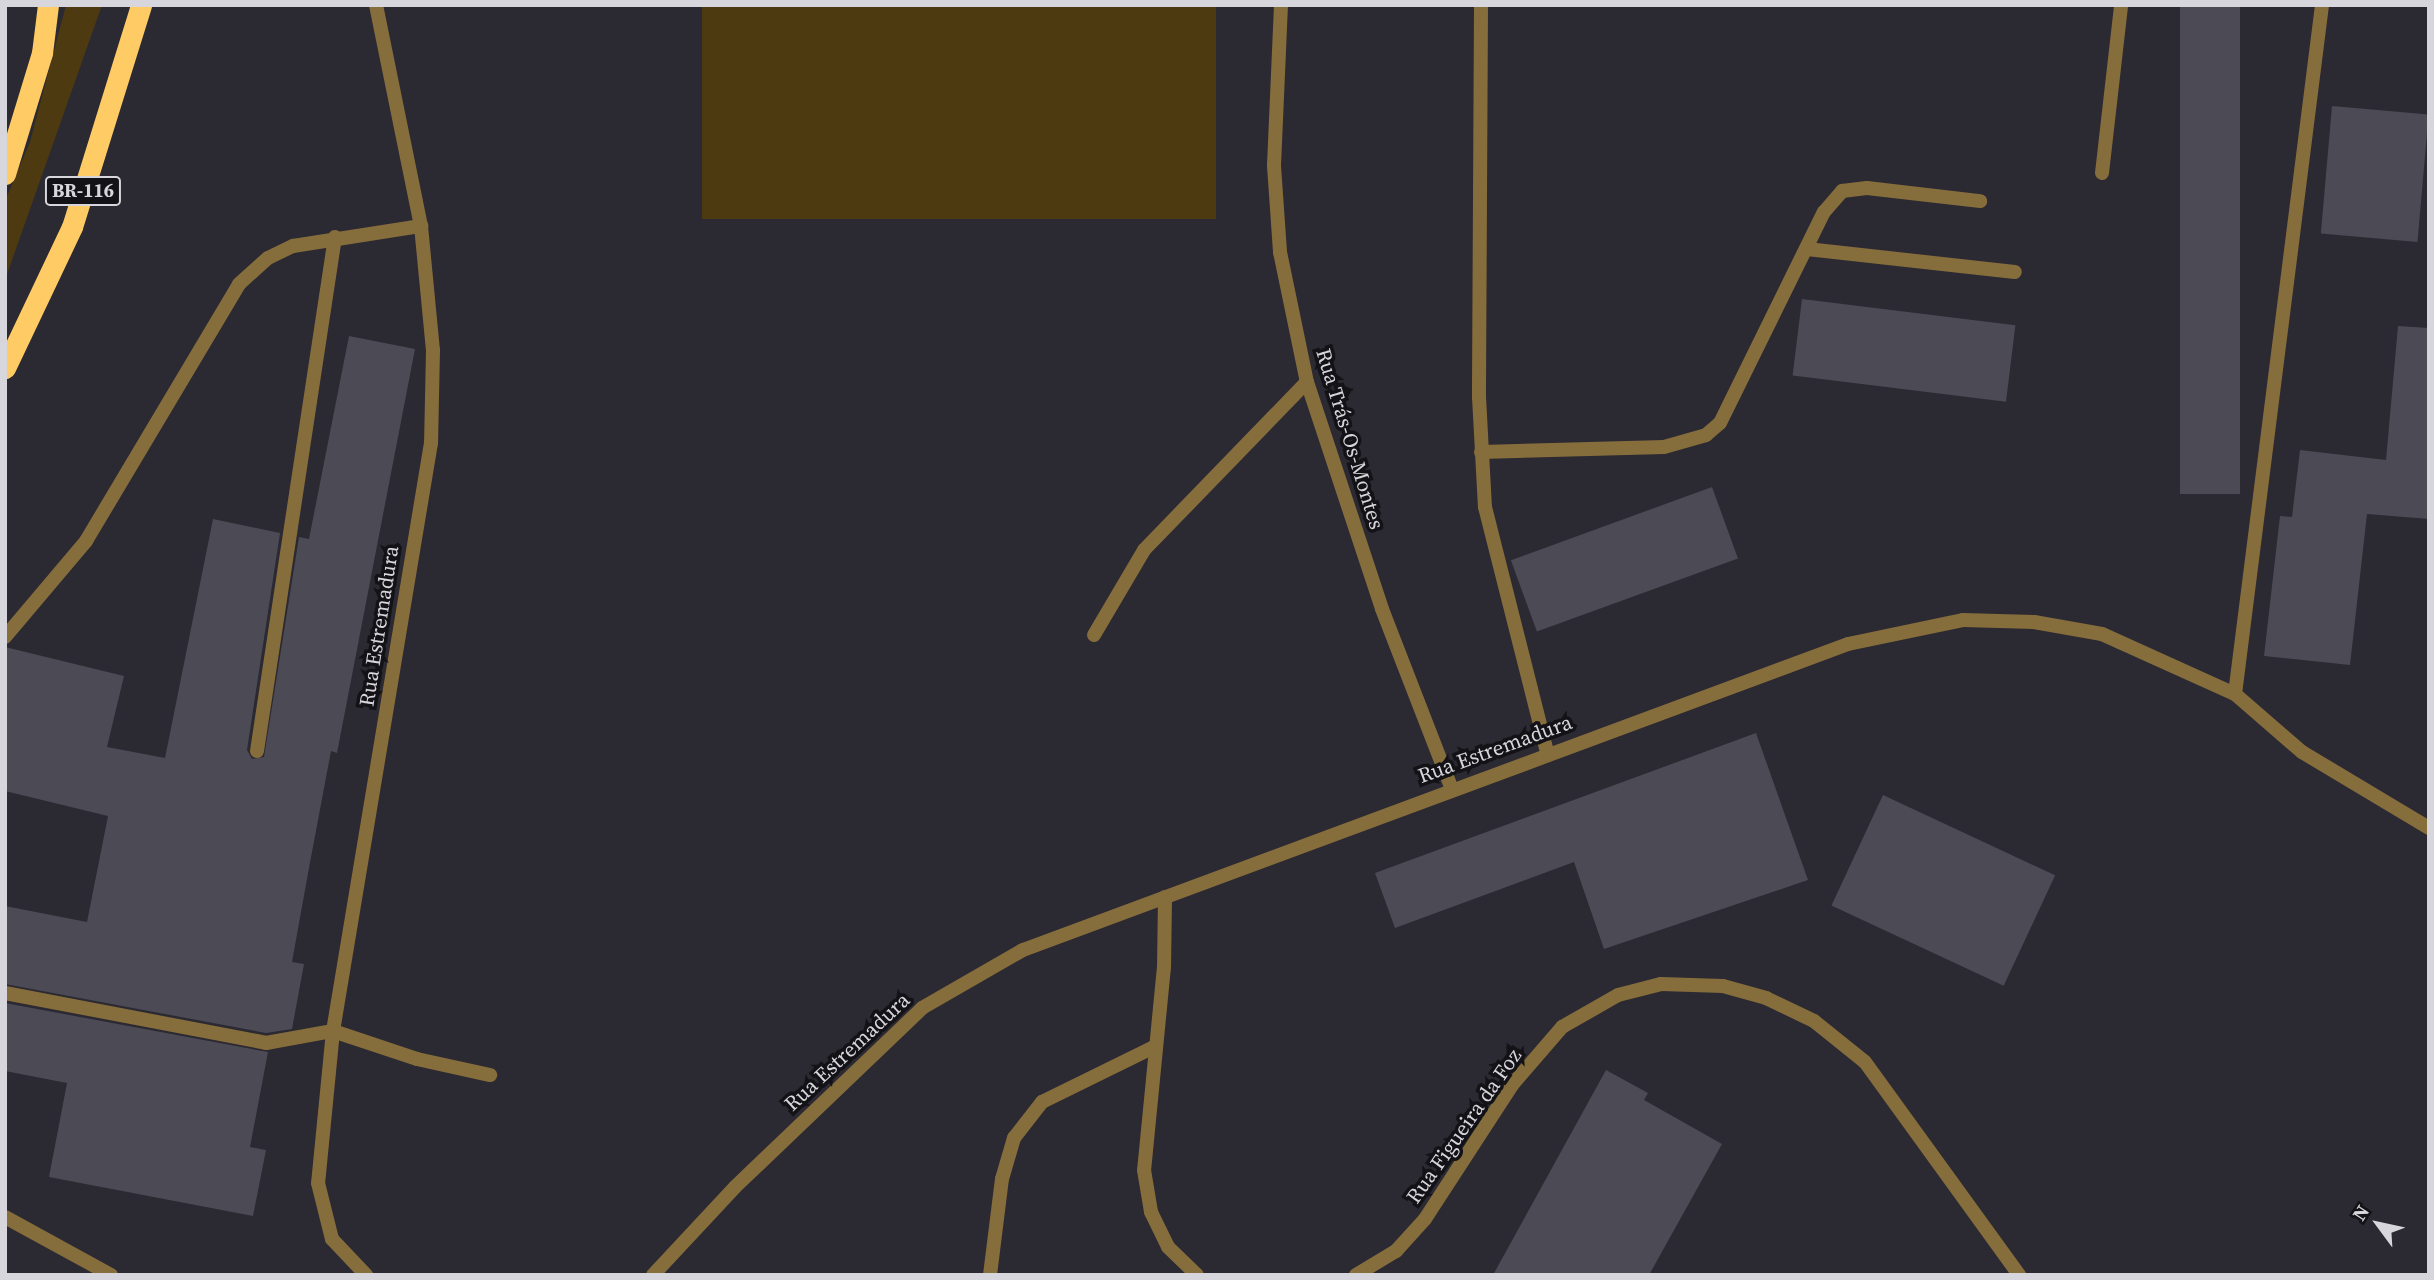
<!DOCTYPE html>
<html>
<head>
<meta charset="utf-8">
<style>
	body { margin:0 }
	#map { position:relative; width:2434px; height:1280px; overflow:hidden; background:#2b2932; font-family:"Source Serif 4",serif }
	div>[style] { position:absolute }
	.green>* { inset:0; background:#4e3a10; transform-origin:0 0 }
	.building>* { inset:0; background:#4c4a54; transform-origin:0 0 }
	.service>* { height:14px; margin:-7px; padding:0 7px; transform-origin:7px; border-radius:7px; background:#866d3c }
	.minor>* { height:14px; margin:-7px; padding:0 7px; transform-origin:7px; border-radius:7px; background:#866d3c }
	.motorway>* { height:21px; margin:-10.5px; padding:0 10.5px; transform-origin:10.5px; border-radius:10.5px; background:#fecb65 }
	span { translate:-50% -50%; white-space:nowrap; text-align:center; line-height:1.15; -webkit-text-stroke:7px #131216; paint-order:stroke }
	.shield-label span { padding:2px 5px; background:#131216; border:2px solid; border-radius:5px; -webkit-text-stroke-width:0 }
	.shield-label { font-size:19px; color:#d7d6dc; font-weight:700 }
	.street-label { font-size:21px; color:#d7d6dc }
	.frame { position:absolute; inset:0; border:7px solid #d7d6dc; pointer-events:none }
	.north { position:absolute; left:2343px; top:1189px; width:70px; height:70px; -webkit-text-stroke:5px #131216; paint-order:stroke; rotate:303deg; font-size:19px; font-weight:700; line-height:28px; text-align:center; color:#d7d6dc }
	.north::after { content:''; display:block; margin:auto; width:24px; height:32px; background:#d7d6dc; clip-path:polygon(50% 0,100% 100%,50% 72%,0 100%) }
</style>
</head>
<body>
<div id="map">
	<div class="green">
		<div style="clip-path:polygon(66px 5px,102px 5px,5px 280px,5px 201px,30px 142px)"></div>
		<div style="left:702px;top:5px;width:514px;height:214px"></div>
	</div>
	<div class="building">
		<div style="left:2180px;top:5px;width:60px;height:489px"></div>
		<div style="left:2332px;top:106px;width:97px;height:128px;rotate:5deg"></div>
		<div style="left:1802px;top:299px;width:215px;height:77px;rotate:7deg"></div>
		<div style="clip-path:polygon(2398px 326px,2429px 328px,2429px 519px,2367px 514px,2350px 665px,2264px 656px,2280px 516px,2292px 517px,2300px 450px,2386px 460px)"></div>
		<div style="clip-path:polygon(349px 336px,415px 349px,337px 753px,331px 751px,309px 868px,292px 962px,304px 964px,292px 1029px,266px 1033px,5px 984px,5px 906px,87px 922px,108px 816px,5px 791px,5px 647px,124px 676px,107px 747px,165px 758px,213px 519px,280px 533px,247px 750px,252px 759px,264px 757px,299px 537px,309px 539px)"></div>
		<div style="left:1712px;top:487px;width:76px;height:214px;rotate:70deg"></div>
		<div style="clip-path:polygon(1756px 733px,1808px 880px,1604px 949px,1574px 862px,1395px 928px,1375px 873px)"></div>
		<div style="left:1883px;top:795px;width:190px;height:122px;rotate:25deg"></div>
		<div style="clip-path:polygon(5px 1003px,268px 1052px,250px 1147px,266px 1150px,253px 1216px,49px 1177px,67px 1083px,5px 1071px)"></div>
		<div style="clip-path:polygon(1606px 1070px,1648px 1093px,1644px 1100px,1722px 1144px,1649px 1275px,1493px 1275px)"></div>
	</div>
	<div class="service">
		<div style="left:2102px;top:173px;width:169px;rotate:-83.5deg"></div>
		<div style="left:1807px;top:249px;width:209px;rotate:6.3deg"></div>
		<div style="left:1481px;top:452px;width:183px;rotate:-1.6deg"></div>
		<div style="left:1664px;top:447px;width:44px;rotate:-15.9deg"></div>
		<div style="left:1706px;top:435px;width:18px;rotate:-41deg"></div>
		<div style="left:1720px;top:423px;width:235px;rotate:-63.8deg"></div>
		<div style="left:1824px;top:212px;width:28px;rotate:-49deg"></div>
		<div style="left:1842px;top:191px;width:25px;rotate:-7deg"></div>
		<div style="left:1867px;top:188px;width:114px;rotate:6.6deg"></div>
		<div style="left:2235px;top:694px;width:694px;rotate:-82.8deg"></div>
		<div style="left:257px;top:751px;width:520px;rotate:-81.37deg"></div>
		<div style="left:5px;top:993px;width:266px;rotate:10.8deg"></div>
		<div style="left:266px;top:1043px;width:68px;rotate:-10.2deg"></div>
		<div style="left:5px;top:1217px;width:121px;rotate:28.7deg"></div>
	</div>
	<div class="minor">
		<div style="left:376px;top:5px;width:226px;rotate:78.5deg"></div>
		<div style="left:1281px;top:5px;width:161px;rotate:92.5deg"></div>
		<div style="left:1274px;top:166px;width:86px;rotate:86deg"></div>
		<div style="left:1280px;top:252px;width:133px;rotate:78.3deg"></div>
		<div style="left:1307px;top:382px;width:239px;rotate:71.7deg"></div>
		<div style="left:1382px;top:609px;width:191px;rotate:68.8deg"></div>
		<div style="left:1481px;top:5px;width:392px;rotate:90.3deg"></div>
		<div style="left:1479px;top:397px;width:110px;rotate:86.9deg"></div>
		<div style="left:1485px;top:507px;width:253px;rotate:75.8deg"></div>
		<div style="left:1094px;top:635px;width:99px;rotate:-59.5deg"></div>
		<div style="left:1144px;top:550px;width:234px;rotate:-45.9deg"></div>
		<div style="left:5px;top:637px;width:126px;rotate:-49.8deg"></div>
		<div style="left:86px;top:541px;width:299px;rotate:-59.2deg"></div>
		<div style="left:239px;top:284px;width:39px;rotate:-42deg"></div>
		<div style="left:268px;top:258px;width:28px;rotate:-26deg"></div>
		<div style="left:293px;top:246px;width:130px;rotate:-8.9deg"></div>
		<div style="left:421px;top:226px;width:125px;rotate:84.5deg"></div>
		<div style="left:433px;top:350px;width:93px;rotate:91.2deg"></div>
		<div style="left:431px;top:443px;width:596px;rotate:99.46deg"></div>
		<div style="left:333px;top:1031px;width:153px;rotate:95.6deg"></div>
		<div style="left:318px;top:1183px;width:58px;rotate:76deg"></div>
		<div style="left:332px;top:1239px;width:50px;rotate:46.6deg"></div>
		<div style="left:1165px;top:897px;width:70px;rotate:90.8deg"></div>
		<div style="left:1164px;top:967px;width:204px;rotate:95.6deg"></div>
		<div style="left:1144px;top:1170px;width:43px;rotate:80.5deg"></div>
		<div style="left:1151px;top:1212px;width:39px;rotate:64deg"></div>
		<div style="left:1168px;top:1247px;width:40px;rotate:44deg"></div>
		<div style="left:333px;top:1031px;width:89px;rotate:18.4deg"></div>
		<div style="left:417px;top:1059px;width:75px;rotate:12.4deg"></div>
		<div style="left:653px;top:1275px;width:120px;rotate:-47deg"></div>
		<div style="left:735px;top:1187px;width:259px;rotate:-43.7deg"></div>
		<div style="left:922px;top:1008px;width:116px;rotate:-29.9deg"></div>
		<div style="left:1023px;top:950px;width:880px;rotate:-20.35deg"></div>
		<div style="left:1848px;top:644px;width:117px;rotate:-11.8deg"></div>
		<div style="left:1963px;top:620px;width:71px;rotate:1.6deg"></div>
		<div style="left:2034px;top:622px;width:69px;rotate:10deg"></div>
		<div style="left:2102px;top:634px;width:146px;rotate:24.3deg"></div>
		<div style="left:2235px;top:694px;width:89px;rotate:40.9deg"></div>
		<div style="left:2302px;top:752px;width:148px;rotate:30.9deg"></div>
		<div style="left:990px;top:1275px;width:97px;rotate:-82.9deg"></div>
		<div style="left:1002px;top:1179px;width:43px;rotate:-73.7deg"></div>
		<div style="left:1014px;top:1138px;width:46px;rotate:-52.1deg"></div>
		<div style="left:1042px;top:1102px;width:127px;rotate:-26.2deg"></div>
		<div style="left:1356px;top:1275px;width:47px;rotate:-31deg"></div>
		<div style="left:1396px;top:1251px;width:43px;rotate:-47.8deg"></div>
		<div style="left:1425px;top:1219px;width:160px;rotate:-57deg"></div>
		<div style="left:1512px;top:1085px;width:77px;rotate:-49.2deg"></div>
		<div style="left:1562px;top:1027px;width:64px;rotate:-29.7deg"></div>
		<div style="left:1618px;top:995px;width:44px;rotate:-14.3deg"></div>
		<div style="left:1661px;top:984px;width:62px;rotate:1.8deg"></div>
		<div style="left:1723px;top:986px;width:45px;rotate:15.6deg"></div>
		<div style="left:1766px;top:998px;width:53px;rotate:25.6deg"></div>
		<div style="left:1814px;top:1021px;width:65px;rotate:38.8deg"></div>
		<div style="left:1865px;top:1062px;width:263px;rotate:54.1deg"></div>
	</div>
	<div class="motorway">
		<div style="left:5px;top:174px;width:127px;rotate:-73deg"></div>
		<div style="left:42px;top:53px;width:48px;rotate:-82.9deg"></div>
		<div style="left:5px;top:368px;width:156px;rotate:-64.6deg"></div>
		<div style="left:72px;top:227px;width:232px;rotate:-72.7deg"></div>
	</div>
	<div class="shield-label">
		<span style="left:83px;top:191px">BR-116</span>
	</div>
	<div class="street-label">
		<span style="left:1350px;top:439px;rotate:73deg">Rua Trás-Os-Montes</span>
		<span style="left:379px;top:626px;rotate:-81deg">Rua Estremadura</span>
		<span style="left:1495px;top:749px;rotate:-20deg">Rua Estremadura</span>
		<span style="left:847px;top:1052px;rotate:-43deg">Rua Estremadura</span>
		<span style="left:1464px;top:1126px;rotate:-55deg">Rua Figueira da Foz</span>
	</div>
	<div class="frame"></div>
	<div class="north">N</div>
</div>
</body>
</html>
